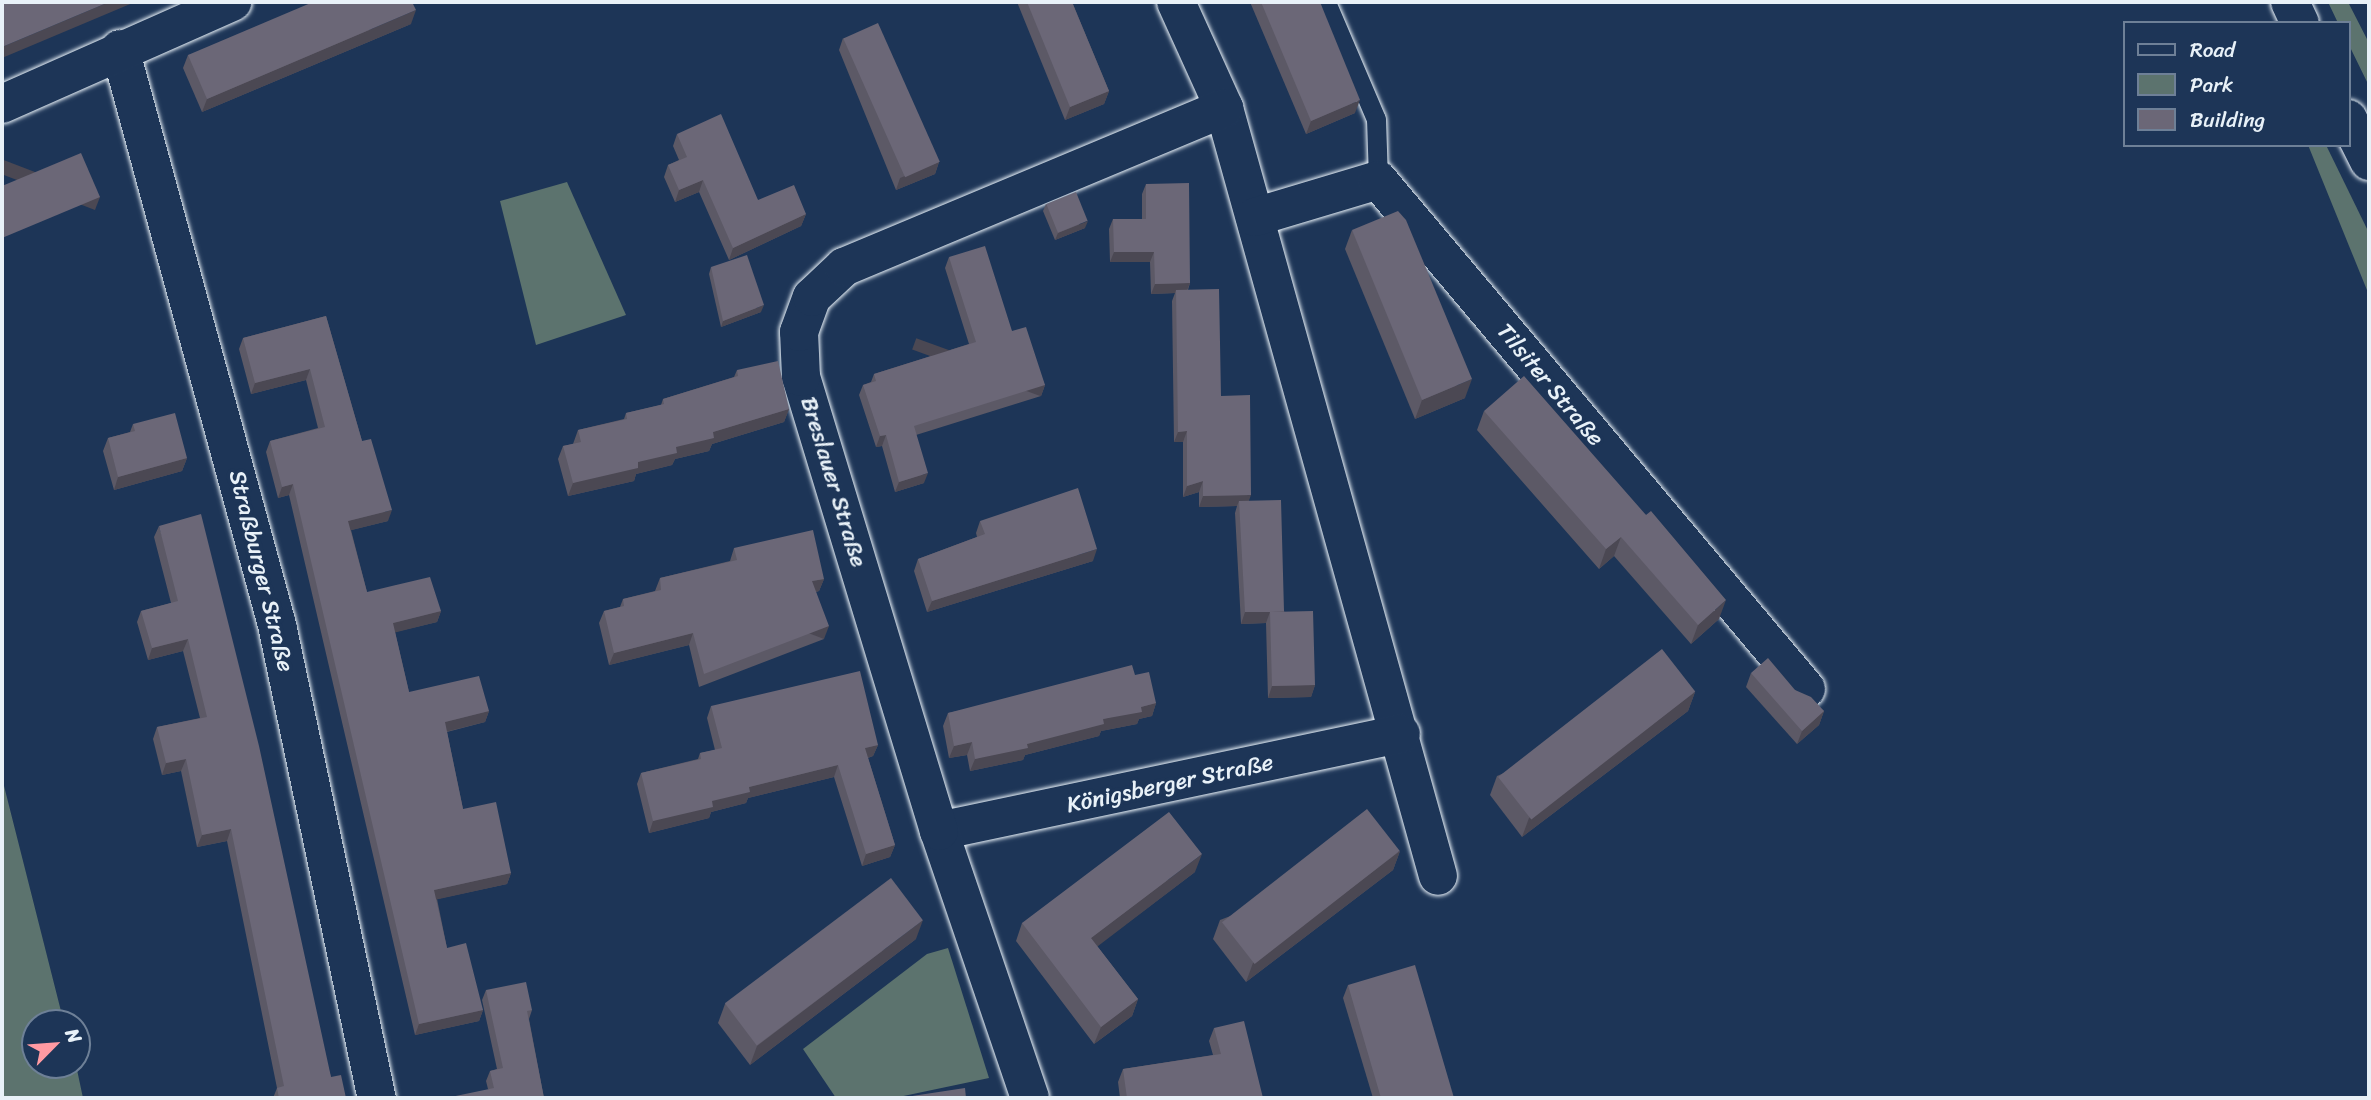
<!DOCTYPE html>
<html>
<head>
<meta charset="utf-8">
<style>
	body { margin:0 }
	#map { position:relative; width:2371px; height:1100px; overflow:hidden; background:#1d3557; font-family:Sriracha,sans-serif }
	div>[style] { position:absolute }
	.green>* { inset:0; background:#5c736e }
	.roads { filter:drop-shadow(0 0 2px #e8f1f8) drop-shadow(0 0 2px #e8f1f8) }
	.service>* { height:19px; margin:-9.5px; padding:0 9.5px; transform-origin:9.5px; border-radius:9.5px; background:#1d3557 }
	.minor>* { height:38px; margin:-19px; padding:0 19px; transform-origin:19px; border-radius:19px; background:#1d3557 }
	.primary>* { height:38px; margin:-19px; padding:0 19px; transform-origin:19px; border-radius:19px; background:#1d3557 }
	.wall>* { inset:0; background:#5c5966 }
	.shaded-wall>* { inset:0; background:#4b4853; transform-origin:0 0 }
	.building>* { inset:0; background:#6b6777; transform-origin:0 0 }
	span { translate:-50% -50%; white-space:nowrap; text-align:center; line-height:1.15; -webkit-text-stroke:7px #1d3557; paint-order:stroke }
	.street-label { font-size:23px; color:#e8f1f8 }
	.frame { position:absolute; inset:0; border:4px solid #e8f1f8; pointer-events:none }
	.legend { position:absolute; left:2123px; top:21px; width:228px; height:126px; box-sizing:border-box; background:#1d3557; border:2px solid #6e8097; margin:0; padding:9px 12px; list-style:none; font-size:21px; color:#e8f1f8 }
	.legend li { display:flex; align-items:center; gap:14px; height:35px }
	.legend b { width:35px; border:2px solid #6e8097 }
	.north { position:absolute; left:21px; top:1009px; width:70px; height:70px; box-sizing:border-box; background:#1d3557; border:2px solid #6e8097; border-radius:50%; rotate:65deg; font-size:19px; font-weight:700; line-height:28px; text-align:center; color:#e8f1f8 }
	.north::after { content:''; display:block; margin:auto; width:24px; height:32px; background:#ff9aa2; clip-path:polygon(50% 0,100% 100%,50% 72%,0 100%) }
</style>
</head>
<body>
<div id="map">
	<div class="green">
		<div style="clip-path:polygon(2328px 2px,2348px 2px,2369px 43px,2369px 86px,2348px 43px,2348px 23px,2338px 23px)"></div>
		<div style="clip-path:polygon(2308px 145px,2326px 145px,2369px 233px,2369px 295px)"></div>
		<div style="clip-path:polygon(567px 182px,626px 315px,536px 345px,500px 201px)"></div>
		<div style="clip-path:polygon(2px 778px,64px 1023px,35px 1023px,35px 1065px,76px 1065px,83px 1098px,2px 1098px)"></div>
		<div style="clip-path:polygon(948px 948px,989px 1078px,894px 1098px,836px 1098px,803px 1049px,927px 954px)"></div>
	</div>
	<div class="roads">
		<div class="service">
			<div style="left:1326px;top:2px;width:127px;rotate:66.9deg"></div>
			<div style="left:1376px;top:119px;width:61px;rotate:88.1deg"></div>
		</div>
		<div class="minor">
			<div style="left:1176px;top:2px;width:116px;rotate:65.6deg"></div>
			<div style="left:1224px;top:108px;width:797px;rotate:74.43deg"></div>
			<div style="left:120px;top:49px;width:597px;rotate:74.75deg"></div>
			<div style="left:277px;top:625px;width:483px;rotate:78.1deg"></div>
			<div style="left:2px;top:104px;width:252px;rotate:-23.9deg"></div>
			<div style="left:1255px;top:217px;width:128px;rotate:-16.7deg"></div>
			<div style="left:1378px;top:180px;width:665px;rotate:49.94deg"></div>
			<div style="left:939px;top:831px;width:472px;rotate:-11.9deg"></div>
			<div style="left:1030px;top:1098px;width:282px;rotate:-108.8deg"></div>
			<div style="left:939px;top:831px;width:475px;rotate:-106.9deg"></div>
			<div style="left:801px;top:377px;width:45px;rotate:-92.5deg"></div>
			<div style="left:799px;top:332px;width:37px;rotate:-70deg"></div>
			<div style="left:812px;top:297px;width:44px;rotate:-43.2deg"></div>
			<div style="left:844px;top:267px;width:412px;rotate:-22.7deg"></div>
		</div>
		<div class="primary">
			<div style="left:2290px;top:2px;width:23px;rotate:65deg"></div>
			<div style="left:2348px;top:119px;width:47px;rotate:63.4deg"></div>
		</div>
	</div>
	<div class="wall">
		<div style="clip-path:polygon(1017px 2px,1072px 2px,1109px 91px,1104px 104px,1065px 120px)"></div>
		<div style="clip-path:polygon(1250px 2px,1320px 2px,1355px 113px,1306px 134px)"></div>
		<div style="clip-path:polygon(411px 24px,202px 112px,183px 68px,188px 55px)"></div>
		<div style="clip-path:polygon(843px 38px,939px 162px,935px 174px,896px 190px,839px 50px)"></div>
		<div style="clip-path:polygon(677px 134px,758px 200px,806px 214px,801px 226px,729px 260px,699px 192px,675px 202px,664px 177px,668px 165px,679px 160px,673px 146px)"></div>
		<div style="clip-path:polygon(1146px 184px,1190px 283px,1188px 290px,1221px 396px,1249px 501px,1284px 611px,1315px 685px,1311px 697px,1268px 698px,1266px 623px,1241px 624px,1235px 513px,1237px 506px,1199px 507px,1199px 492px,1183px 497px,1183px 442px,1174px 442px,1172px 301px,1175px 293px,1151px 294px,1150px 262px,1110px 262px,1109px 229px,1113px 219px,1142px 219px,1142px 194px)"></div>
		<div style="clip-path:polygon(1046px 204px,1085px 228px,1055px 240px,1043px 211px)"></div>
		<div style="clip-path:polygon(1352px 230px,1465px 398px,1415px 419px,1345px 249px)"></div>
		<div style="clip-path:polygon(949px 257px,1012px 331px,1045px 385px,1041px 396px,916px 435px,924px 483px,895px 492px,882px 446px,876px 447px,859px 395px,863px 385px,871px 382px,874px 374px,969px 344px,945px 268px)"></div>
		<div style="clip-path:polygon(711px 267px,761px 312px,721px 327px,709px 274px)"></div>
		<div style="clip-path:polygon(326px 316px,362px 441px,388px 521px,351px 530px,367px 592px,441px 611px,437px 622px,395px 632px,409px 692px,489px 711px,485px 722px,447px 732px,463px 809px,511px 873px,507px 884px,437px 899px,447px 948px,483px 1010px,479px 1021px,415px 1035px,289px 495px,278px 498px,266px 452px,270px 441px,318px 428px,306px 380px,251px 394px,239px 349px,243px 338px)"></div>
		<div style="clip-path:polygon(737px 370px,789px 409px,784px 422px,712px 444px,709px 451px,675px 459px,672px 465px,636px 474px,634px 481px,568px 496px,558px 459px,563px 446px,573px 444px,578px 430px,624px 419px,626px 413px,661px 405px,663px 399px,734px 377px)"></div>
		<div style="clip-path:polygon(1484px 411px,1646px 515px,1719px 619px,1691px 644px,1614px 556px,1599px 569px,1477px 430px)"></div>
		<div style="clip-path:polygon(133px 424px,187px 458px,182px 471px,114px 490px,103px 451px,108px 438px,130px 432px)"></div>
		<div style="clip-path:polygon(980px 521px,1093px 561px,927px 612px,914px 571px,918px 559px,977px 537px,976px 533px)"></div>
		<div style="clip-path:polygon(159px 526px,331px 1077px,346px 1098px,273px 1098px,277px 1088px,227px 841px,197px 847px,181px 771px,162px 775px,153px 739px,157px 727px,200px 718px,183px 651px,148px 660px,137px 622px,141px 611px,171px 603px,154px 537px)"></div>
		<div style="clip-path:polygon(734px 548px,824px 579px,819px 591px,816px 592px,824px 639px,699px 687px,689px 645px,609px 665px,599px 623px,604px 611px,620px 607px,623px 599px,655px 591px,660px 578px,730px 561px)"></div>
		<div style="clip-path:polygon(1751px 673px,1795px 690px,1824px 711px,1819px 725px,1797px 744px,1746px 687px)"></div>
		<div style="clip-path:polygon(1135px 675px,1156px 703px,1152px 716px,1139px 719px,1137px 724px,1101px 731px,1099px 736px,1025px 755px,1023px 760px,970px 771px,967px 755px,949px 758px,943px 726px,948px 713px)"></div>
		<div style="clip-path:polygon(1695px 692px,1688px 711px,1522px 837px,1490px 795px,1497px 776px)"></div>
		<div style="clip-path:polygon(711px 706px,878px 745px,873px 756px,868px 758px,895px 845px,890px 857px,862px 866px,834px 777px,748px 798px,746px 803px,711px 812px,709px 818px,649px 833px,637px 784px,641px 773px,698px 759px,700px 753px,715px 750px,707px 718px)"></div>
		<div style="clip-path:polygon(1400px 851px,1393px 870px,1246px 982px,1213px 939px,1220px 920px)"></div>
		<div style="clip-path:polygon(1195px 872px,1097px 946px,1138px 999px,1132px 1016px,1094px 1044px,1016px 941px,1022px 923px)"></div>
		<div style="clip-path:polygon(916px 939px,750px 1065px,718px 1023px,725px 1004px)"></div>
		<div style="clip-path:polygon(1348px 985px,1454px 1098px,1373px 1098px,1343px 998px)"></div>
		<div style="clip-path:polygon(486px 990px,532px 1010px,529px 1019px,544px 1098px,488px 1089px,486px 1081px,490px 1071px,497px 1069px,482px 1000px)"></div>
		<div style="clip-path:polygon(1214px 1028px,1263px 1098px,1120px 1098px,1118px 1082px,1123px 1069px,1213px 1055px,1209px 1041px)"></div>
	</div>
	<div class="shaded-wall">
		<div style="clip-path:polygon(109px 2px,135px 2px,2px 58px,2px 47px)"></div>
		<div style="clip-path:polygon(416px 10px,411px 24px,202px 112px,207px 99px)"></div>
		<div style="clip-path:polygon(1109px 91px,1104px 104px,1065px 120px,1070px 107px)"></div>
		<div style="clip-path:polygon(1360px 100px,1355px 113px,1306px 134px,1311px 121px)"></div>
		<div style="clip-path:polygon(939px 162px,935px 174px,896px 190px,900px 178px)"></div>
		<div style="clip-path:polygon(703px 180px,699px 192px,675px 202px,679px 190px)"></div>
		<div style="left:100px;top:197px;width:14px;height:106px;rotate:111deg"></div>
		<div style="clip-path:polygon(806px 214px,801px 226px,729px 260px,733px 248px)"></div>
		<div style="clip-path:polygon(1088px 221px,1085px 228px,1055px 240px,1058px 233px)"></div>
		<div style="clip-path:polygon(1114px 252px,1154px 252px,1150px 262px,1110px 262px)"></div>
		<div style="clip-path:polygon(1190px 283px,1186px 293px,1176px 290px,1175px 293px,1151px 294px,1155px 284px)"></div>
		<div style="clip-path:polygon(764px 305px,761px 312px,721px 327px,723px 321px)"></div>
		<div style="clip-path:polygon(310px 369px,306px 380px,251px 394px,255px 383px)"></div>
		<div style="clip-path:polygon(1472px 379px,1465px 398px,1415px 419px,1422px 400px)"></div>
		<div style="left:1045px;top:385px;width:12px;height:137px;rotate:110deg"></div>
		<div style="clip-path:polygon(789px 409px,784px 422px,712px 444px,709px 451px,675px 459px,672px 465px,636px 474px,634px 481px,568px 496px,573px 483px,638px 462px,713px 432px)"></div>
		<div style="clip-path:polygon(1187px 431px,1183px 442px,1174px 442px,1178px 432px)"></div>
		<div style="clip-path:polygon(886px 435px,882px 446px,876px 447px,880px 436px)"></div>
		<div style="clip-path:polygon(187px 458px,182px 471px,114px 490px,118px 477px)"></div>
		<div style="clip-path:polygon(928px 473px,924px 483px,895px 492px,899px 482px)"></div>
		<div style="clip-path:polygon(1203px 481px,1199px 492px,1183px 497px,1187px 486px)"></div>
		<div style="clip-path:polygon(293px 484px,289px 495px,278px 498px,282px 487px)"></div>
		<div style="clip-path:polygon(1251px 495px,1247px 506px,1239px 501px,1237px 506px,1199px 507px,1203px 496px)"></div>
		<div style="clip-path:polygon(392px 510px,388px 521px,344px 532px,348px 521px)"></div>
		<div style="clip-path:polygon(1621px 537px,1614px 556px,1599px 569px,1606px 549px)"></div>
		<div style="clip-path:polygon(1097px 549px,1093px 561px,927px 612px,932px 601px)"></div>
		<div style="clip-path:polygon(824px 579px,819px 591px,807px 594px,812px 581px)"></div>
		<div style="clip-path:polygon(1726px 600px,1719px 619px,1691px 644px,1698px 625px)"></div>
		<div style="clip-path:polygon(441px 611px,437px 622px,389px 634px,393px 623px)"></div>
		<div style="clip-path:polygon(1245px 612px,1270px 612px,1266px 623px,1241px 624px)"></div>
		<div style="left:829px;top:626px;width:14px;height:134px;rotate:111deg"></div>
		<div style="clip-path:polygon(693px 633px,689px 645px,609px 665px,614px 653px)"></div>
		<div style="clip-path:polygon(188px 639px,183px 651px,148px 660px,152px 648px)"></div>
		<div style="clip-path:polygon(1315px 685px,1311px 697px,1268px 698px,1272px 686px)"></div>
		<div style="clip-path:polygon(1695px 692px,1688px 711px,1522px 837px,1529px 818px)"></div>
		<div style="clip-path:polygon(1156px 703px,1152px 716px,1139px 719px,1137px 724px,1101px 731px,1099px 736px,1025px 755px,1023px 760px,970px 771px,975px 759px,1027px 744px,1141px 707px)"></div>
		<div style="clip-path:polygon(489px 711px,485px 722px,441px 733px,445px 722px)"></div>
		<div style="clip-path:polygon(1824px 711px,1819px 725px,1797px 744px,1802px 731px)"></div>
		<div style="clip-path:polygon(972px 742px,967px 755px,949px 758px,954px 746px)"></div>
		<div style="clip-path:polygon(878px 745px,873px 756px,860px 760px,865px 748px)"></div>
		<div style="clip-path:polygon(186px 759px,181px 771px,162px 775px,166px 763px)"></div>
		<div style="clip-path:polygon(838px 765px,834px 777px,748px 798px,746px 803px,711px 812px,709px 818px,649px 833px,653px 821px,749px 787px)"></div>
		<div style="clip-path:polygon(231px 829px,227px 841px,197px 847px,202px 835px)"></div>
		<div style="clip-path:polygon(895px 845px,890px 857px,862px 866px,866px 854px)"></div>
		<div style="clip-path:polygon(1400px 851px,1393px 870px,1246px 982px,1253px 963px)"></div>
		<div style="clip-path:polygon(1202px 854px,1195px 872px,1085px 956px,1091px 938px)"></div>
		<div style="clip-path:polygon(511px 873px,507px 884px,430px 901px,434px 890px)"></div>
		<div style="clip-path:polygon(923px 920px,916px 939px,750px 1065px,757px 1046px)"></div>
		<div style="clip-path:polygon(1138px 999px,1132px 1016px,1094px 1044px,1101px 1027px)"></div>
		<div style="clip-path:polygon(483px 1010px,479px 1021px,415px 1035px,419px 1024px)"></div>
	</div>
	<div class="building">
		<div style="clip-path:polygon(2px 2px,109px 2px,2px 47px)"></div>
		<div style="clip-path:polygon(313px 2px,412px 2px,416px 10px,207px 99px,188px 55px)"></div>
		<div style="clip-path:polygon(1027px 2px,1072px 2px,1109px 91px,1070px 107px)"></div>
		<div style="clip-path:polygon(1261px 2px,1320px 2px,1360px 100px,1311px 121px)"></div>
		<div style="left:878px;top:23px;width:152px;height:38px;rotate:66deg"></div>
		<div style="clip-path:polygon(721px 114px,758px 200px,794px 185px,806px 214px,733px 248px,703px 180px,679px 190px,668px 165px,687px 157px,677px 134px)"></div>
		<div style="clip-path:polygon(81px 153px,100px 197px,2px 238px,2px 186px)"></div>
		<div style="clip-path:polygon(1189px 183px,1190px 283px,1155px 284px,1154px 252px,1114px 252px,1113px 219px,1146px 219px,1146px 184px)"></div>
		<div style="left:1076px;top:192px;width:31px;height:32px;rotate:68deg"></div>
		<div style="clip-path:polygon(1398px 211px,1406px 220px,1472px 379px,1422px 400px,1352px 230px)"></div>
		<div style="clip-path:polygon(985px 246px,1012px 331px,1026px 327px,1045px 385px,914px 426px,928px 473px,899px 482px,886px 435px,880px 436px,863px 385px,876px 381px,874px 374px,976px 342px,949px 257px)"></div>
		<div style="clip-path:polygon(747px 255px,764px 305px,723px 321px,711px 267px)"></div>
		<div style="clip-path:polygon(1219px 289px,1221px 396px,1250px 395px,1251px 495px,1203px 496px,1203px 481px,1187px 486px,1187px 431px,1178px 432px,1176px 290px)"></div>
		<div style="clip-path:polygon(326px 316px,362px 441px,371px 439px,392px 510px,348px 521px,367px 592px,430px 577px,441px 611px,393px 623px,409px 692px,479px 676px,489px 711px,445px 722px,463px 809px,496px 802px,511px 873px,434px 890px,447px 948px,466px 943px,483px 1010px,419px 1024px,293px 484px,282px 487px,270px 441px,325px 427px,310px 369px,255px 383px,243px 338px)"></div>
		<div style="clip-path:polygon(778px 361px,789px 409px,713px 432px,714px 438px,676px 447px,677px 453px,638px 462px,638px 468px,573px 483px,563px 446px,581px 442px,578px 430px,627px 419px,626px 413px,664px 404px,663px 399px,738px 376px,737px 370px)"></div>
		<div style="clip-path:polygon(1524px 376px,1646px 515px,1651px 511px,1726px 600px,1698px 625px,1621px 537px,1606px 549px,1484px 411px)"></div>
		<div style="clip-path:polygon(175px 413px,187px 458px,118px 477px,108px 438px,135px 431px,133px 424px)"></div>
		<div style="clip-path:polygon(1078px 488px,1097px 549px,932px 601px,918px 559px,985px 534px,980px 521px)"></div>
		<div style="clip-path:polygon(1281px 500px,1284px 611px,1270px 612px,1313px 611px,1315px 685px,1272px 686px,1270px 612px,1245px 612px,1239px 501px)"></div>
		<div style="clip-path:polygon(201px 514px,259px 746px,331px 1077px,341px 1075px,346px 1098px,279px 1098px,277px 1088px,284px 1086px,231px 829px,202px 835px,186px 759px,166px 763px,157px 727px,207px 717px,188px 639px,152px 648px,141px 611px,178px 601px,159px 526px)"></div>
		<div style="clip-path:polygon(813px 530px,824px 579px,812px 581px,829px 626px,704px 674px,693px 633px,614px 653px,604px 611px,624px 606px,623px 599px,661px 590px,660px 578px,737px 560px,734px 548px)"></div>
		<div style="left:1662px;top:649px;width:54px;height:208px;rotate:52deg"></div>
		<div style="clip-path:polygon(1768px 658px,1795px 690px,1811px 697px,1824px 711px,1802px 731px,1751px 673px)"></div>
		<div style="clip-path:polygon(1132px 665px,1135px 675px,1149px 672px,1156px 703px,1141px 707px,1142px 712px,1103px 719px,1104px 724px,1027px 744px,1028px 748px,975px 759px,972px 742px,954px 746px,948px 713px)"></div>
		<div style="clip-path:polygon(860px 671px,878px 745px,865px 748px,895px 845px,866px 854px,838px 765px,749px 787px,750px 792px,712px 801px,713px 807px,653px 821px,641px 773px,701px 759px,700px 753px,722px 748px,711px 706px)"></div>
		<div style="left:1367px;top:809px;width:53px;height:184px;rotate:52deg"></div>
		<div style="clip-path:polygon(1169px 812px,1202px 854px,1091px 938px,1138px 999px,1101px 1027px,1022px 923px)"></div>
		<div style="left:891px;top:878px;width:53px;height:208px;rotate:53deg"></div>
		<div style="clip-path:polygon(1415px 965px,1454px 1098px,1381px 1098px,1348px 985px)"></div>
		<div style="clip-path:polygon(526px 982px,532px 1010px,527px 1011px,544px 1098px,446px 1098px,494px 1088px,490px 1071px,503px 1068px,486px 990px)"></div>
		<div style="clip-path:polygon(1244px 1021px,1263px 1098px,1127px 1098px,1123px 1069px,1221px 1054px,1214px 1028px)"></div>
		<div style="clip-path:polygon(965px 1088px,966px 1098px,899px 1098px)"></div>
	</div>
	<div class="street-label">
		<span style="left:1550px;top:385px;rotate:50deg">Tilsiter Straße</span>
		<span style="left:833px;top:482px;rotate:73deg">Breslauer Straße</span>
		<span style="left:261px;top:571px;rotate:76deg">Straßburger Straße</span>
		<span style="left:1170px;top:784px;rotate:-12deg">Königsberger Straße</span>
	</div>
	<div class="frame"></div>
	<ul class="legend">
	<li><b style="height:9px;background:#1d3557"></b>Road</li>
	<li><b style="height:19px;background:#5c736e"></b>Park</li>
	<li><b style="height:19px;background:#6b6777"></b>Building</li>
	</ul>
	<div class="north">N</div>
</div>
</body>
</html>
